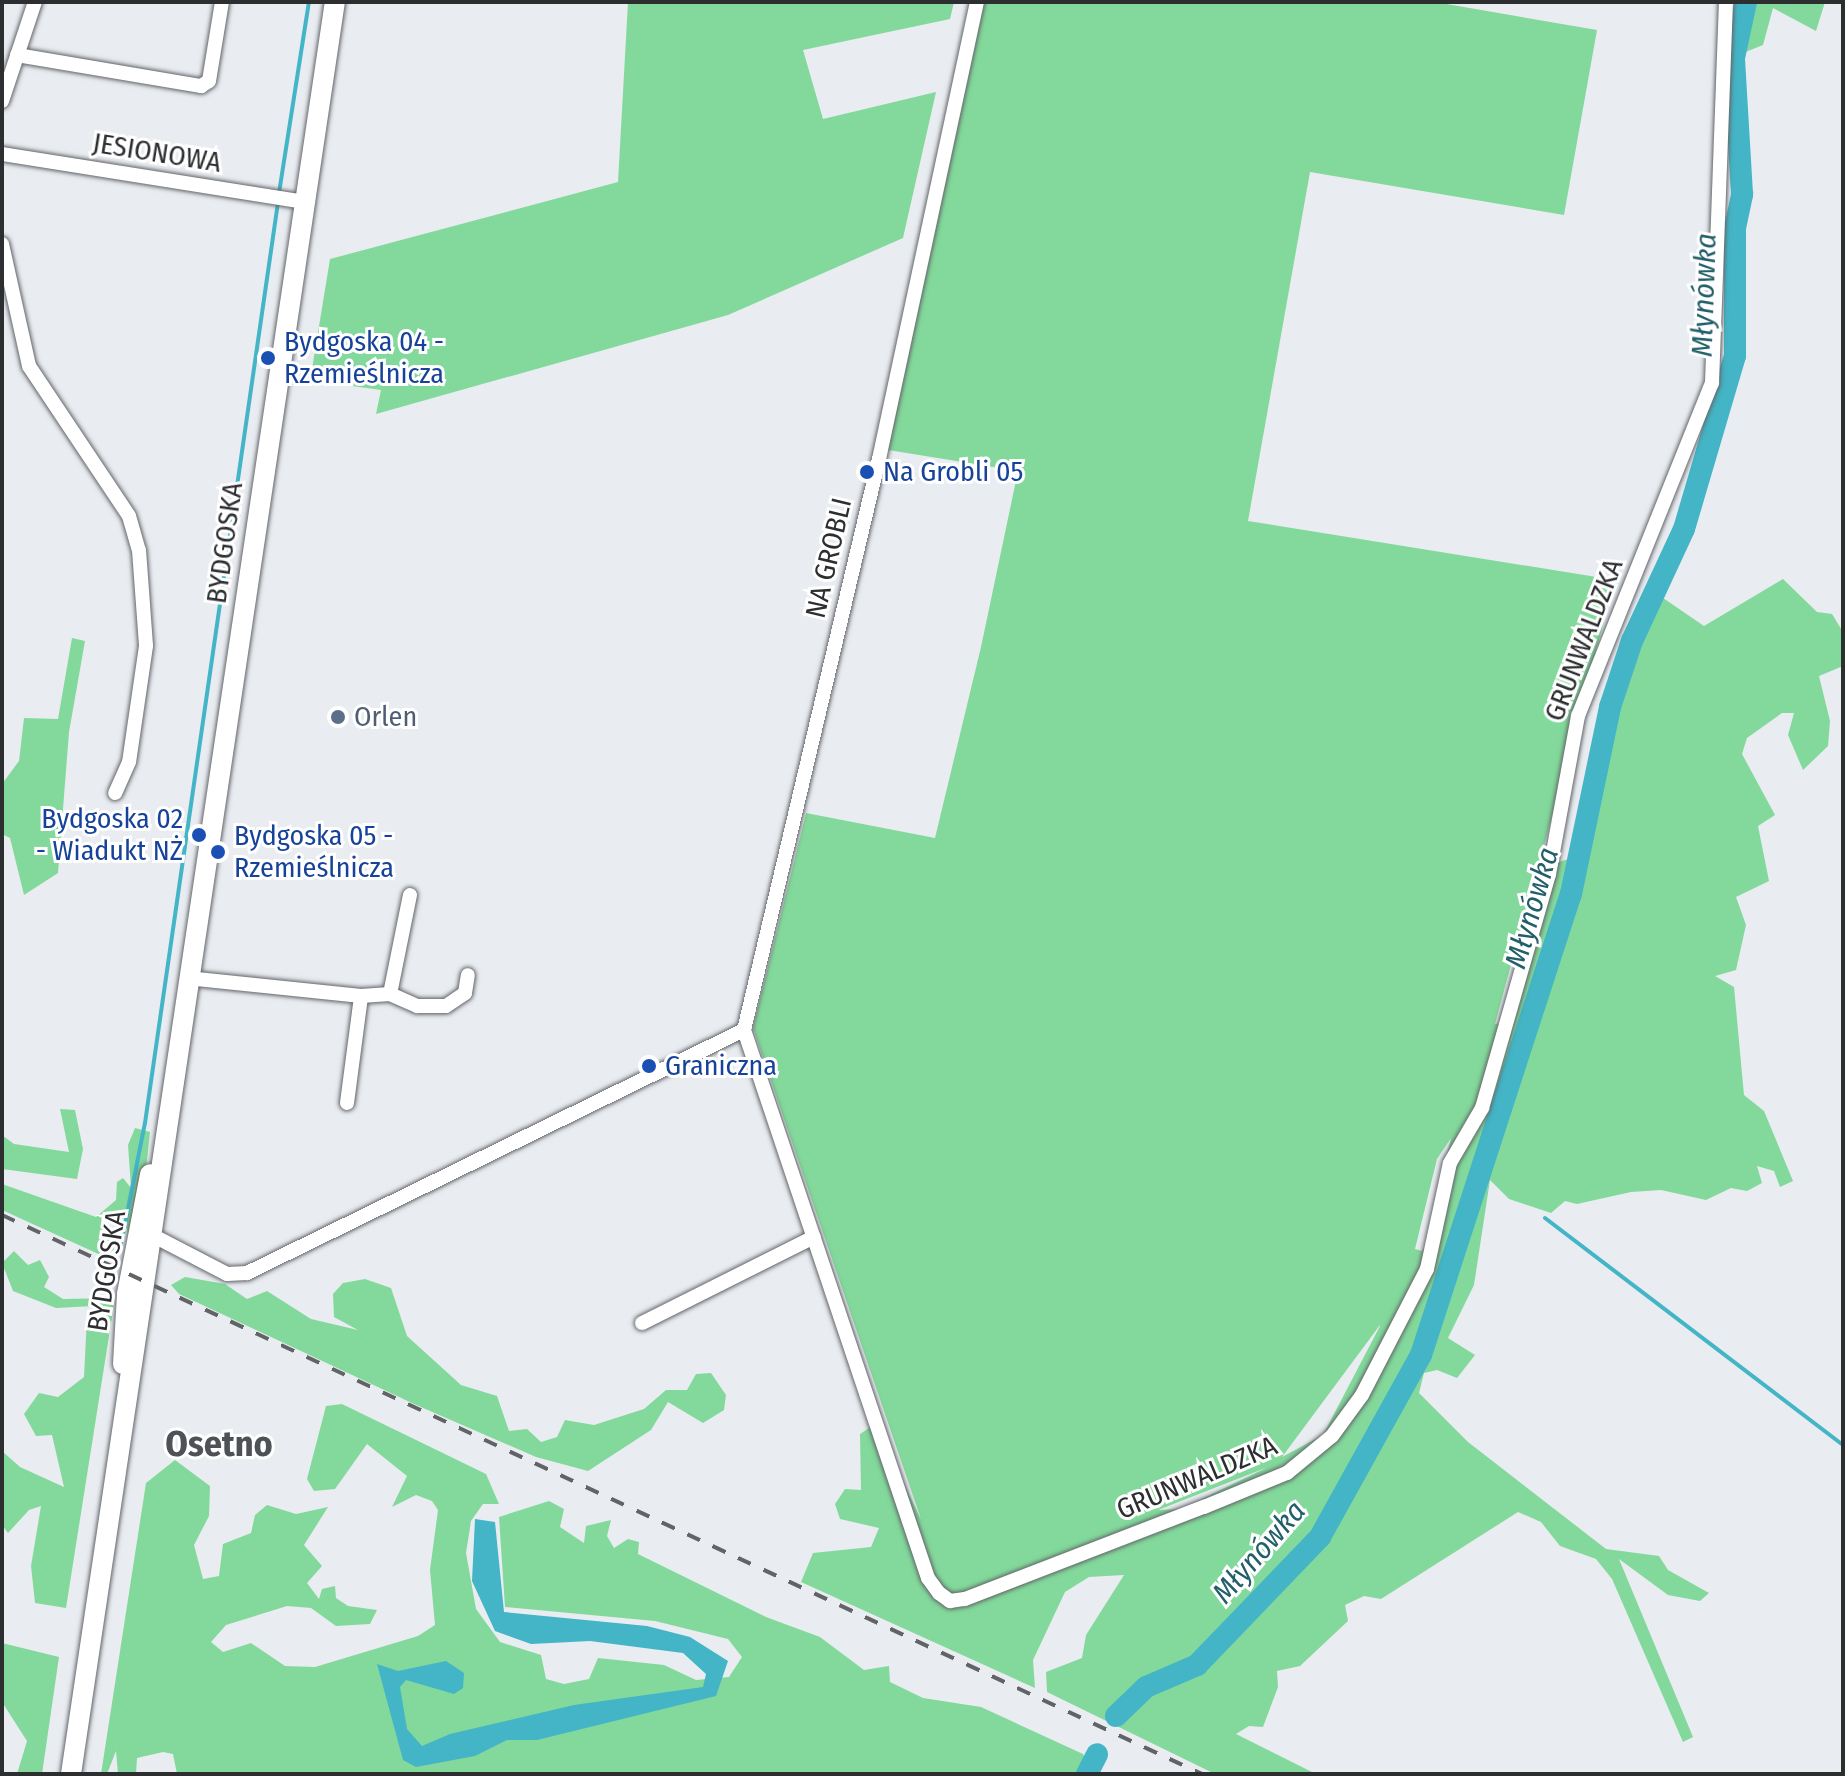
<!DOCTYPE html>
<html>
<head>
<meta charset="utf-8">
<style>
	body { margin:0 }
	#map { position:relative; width:1845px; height:1776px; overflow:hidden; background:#e9ecf1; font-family:"Fira Sans Condensed",sans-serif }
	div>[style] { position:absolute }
	.green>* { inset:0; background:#83d99b }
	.water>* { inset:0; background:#43b5c6 }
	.stream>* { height:4px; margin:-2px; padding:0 2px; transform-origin:2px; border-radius:2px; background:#43b5c6 }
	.river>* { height:22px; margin:-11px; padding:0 11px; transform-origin:11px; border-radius:11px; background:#43b5c6 }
	.roads { filter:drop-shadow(0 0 2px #626569) drop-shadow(0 0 2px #626569) }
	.street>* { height:14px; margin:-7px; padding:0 7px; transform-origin:7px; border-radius:7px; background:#fff }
	.primary>* { height:20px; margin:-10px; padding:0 10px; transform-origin:10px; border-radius:10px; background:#fff }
	.rail>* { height:4px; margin-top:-2px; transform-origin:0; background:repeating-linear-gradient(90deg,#616366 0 14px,transparent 0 28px) }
	.dots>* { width:22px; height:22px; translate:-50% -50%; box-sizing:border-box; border:4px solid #fff; border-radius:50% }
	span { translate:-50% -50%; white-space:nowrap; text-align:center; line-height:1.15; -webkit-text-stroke:6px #fff; paint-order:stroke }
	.street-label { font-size:28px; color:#2d2e30 }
	.transit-label { font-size:28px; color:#164399 }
	.left { translate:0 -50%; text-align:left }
	.right { translate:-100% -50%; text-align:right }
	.service-label { font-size:28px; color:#4e5e75 }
	.water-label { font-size:30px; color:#225f69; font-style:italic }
	.district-label { font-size:36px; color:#4e5155; font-weight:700 }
	.frame { position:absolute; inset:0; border:4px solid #2d2e30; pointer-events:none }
</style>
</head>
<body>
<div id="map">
	<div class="green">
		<div style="clip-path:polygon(628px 2px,954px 2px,950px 19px,803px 50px,823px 119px,936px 92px,903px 238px,728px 315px,376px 414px,381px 390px,301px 379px,312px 369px,330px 259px,618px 182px)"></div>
		<div style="clip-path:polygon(evenodd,979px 2px,1435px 2px,1597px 30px,1564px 215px,1310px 172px,1248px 521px,1615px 580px,1538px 868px,1569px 859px,1607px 691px,1647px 587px,1704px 626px,1783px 579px,1817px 612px,1832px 614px,1843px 632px,1843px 666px,1819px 676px,1830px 721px,1828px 746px,1803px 770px,1788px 735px,1794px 713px,1782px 713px,1747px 738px,1742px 754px,1775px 815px,1758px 826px,1769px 881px,1736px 897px,1746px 925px,1736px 970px,1715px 976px,1734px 987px,1744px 1095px,1764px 1111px,1793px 1181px,1780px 1187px,1774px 1171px,1757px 1166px,1762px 1183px,1747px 1191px,1731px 1188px,1706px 1200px,1661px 1190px,1631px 1192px,1577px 1204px,1565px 1201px,1551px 1213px,1509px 1199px,1490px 1180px,1474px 1285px,1448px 1338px,1475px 1355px,1457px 1378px,1437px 1370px,1424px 1373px,1419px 1393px,1468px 1442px,1606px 1549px,1659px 1556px,1668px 1570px,1709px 1593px,1700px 1601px,1668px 1595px,1619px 1559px,1693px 1737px,1683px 1742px,1612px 1579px,1596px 1559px,1560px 1546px,1541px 1522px,1518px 1512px,1381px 1599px,1364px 1596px,1345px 1605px,1348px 1621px,1300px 1666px,1277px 1671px,1278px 1687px,1263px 1727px,1249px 1726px,1236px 1734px,1316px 1774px,1215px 1774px,1047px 1692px,1046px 1672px,1082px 1658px,1086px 1635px,1124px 1575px,1089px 1577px,1065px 1592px,1033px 1660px,1035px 1688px,801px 1582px,813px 1553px,871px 1547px,879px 1528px,840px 1519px,835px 1504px,845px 1489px,861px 1490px,860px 1434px,875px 1424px,921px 1519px,753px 1028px,806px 813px,935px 838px,981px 647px,1018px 471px,882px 449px,979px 2px,1522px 924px,1529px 943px,1511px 1022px,1495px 1024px,1522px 924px,979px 2px,1451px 1138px,1443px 1170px,1442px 1222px,1422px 1251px,1415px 1249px,1437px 1159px,1451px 1138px,979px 2px,1380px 1326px,1323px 1435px,1282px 1457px,1380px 1325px,1380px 1326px,979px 2px,1268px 1467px,1181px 1509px,1158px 1510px,1268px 1467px)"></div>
		<div style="clip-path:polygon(1744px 2px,1825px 2px,1816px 31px,1773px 8px,1763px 45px,1738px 55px)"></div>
		<div style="clip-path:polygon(72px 638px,85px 641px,69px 732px,58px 873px,24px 895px,10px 838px,2px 834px,2px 784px,19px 761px,24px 718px,58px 719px)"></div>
		<div style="clip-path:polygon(60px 1109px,75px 1110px,83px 1149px,77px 1179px,2px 1169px,2px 1135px,14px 1144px,69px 1152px)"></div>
		<div style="clip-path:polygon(135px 1128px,150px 1132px,143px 1198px,129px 1239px,125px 1218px,101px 1223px,111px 1230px,116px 1262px,2px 1210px,2px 1184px,96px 1217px,116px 1200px,117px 1182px,123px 1178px,131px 1188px,128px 1145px)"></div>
		<div style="clip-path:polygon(14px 1251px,28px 1265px,40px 1260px,49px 1277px,44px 1287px,63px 1299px,115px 1298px,66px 1608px,35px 1603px,31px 1566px,41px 1506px,29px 1510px,8px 1533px,2px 1525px,2px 1451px,20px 1467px,64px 1487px,52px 1435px,36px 1436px,24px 1414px,39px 1393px,58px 1397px,84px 1377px,87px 1317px,94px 1306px,56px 1308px,13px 1291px,2px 1263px)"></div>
		<div style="clip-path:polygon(185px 1277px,225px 1284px,247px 1299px,267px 1291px,311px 1319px,358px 1330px,334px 1317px,333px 1294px,343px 1283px,365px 1279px,391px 1288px,407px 1336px,461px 1385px,497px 1396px,509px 1431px,527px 1429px,541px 1442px,557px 1437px,565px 1420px,594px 1425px,644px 1409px,666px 1390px,687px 1390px,696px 1374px,711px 1373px,726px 1395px,724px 1410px,703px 1423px,668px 1402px,651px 1430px,588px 1471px,536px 1457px,414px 1404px,179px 1294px,171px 1285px)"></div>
		<div style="clip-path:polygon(342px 1404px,486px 1474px,499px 1504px,483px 1504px,471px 1521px,466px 1553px,476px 1609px,500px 1642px,541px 1655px,546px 1679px,564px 1684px,589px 1679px,598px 1658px,664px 1665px,696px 1680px,729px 1677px,742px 1657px,728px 1639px,655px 1621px,505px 1607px,499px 1517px,549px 1501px,564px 1509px,560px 1527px,584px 1543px,586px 1526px,611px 1520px,607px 1536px,614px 1548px,628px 1539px,639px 1542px,638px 1554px,766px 1617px,820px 1637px,864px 1670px,889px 1666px,890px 1682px,923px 1698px,981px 1707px,1083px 1754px,1094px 1774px,177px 1774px,173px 1754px,163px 1752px,137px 1758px,136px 1774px,118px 1774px,116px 1751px,107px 1774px,101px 1774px,146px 1483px,175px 1460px,210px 1486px,209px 1516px,194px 1545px,203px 1579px,219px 1576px,223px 1544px,251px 1533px,255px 1515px,267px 1505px,296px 1514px,328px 1507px,304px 1545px,322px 1566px,307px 1583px,319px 1599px,322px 1589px,335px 1586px,336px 1598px,348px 1606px,377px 1610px,370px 1624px,336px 1626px,311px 1608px,287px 1606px,226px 1625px,211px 1642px,223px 1652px,251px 1643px,285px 1666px,315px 1667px,418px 1636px,435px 1625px,430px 1570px,438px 1510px,432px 1501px,416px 1495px,392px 1507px,407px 1476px,367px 1444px,335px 1489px,314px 1491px,307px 1479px,326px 1406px)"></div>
		<div style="clip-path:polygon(2px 1643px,59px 1657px,42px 1774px,17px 1774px,27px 1741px,2px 1702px)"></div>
	</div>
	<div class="water">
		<div style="clip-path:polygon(475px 1519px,495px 1522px,504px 1612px,647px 1626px,690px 1637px,728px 1661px,716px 1696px,537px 1740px,507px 1740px,475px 1756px,416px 1767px,403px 1760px,377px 1664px,398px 1671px,446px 1661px,464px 1673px,463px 1688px,454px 1694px,406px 1680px,400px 1687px,407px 1729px,422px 1746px,450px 1734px,574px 1705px,703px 1687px,706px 1674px,683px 1653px,590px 1641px,531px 1644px,495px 1631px,472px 1581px)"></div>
	</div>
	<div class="stream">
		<div style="left:279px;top:193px;width:193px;rotate:-81.1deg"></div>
		<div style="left:1545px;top:1218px;width:375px;rotate:37.3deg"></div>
		<div style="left:121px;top:1244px;width:123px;rotate:-78.8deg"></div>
		<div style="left:145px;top:1123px;width:931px;rotate:-81.78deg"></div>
	</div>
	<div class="river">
		<div style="left:1116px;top:1716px;width:42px;rotate:-44deg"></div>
		<div style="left:1146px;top:1687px;width:56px;rotate:-23.3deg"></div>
		<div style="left:1197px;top:1665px;width:178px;rotate:-46.1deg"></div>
		<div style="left:1320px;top:1537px;width:208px;rotate:-61deg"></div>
		<div style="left:1421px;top:1355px;width:485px;rotate:-72deg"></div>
		<div style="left:1571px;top:894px;width:191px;rotate:-78.2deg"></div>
		<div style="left:1610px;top:707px;width:70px;rotate:-71.6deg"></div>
		<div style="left:1632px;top:641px;width:123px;rotate:-65.1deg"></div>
		<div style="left:1684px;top:529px;width:180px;rotate:-73.6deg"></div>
		<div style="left:1735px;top:356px;width:128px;rotate:-90deg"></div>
		<div style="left:1735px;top:228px;width:35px;rotate:-78deg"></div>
		<div style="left:1742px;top:194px;width:136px;rotate:-93.4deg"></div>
		<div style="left:1734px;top:58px;width:57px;rotate:-77.9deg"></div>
		<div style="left:1087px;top:1774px;width:22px;rotate:-63deg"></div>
	</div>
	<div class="roads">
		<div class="street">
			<div style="left:17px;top:55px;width:187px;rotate:9.6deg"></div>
			<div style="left:201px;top:86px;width:9px;rotate:-32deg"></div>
			<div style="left:209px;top:81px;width:80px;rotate:-80.7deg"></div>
			<div style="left:2px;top:101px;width:104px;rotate:-71.6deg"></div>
			<div style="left:2px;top:154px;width:306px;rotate:9deg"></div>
			<div style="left:2px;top:244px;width:125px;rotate:77.5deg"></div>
			<div style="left:29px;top:366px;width:180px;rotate:56.3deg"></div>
			<div style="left:129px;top:516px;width:35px;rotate:74deg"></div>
			<div style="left:139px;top:550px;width:96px;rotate:85.8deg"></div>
			<div style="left:146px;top:646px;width:117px;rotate:98.3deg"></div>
			<div style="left:129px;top:762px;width:34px;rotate:114deg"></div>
			<div style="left:187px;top:978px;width:175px;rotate:5.9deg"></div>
			<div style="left:361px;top:996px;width:29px;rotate:-4deg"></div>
			<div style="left:390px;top:994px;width:30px;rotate:24deg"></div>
			<div style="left:417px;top:1006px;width:29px"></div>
			<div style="left:446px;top:1006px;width:23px;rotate:-34deg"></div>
			<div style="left:465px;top:993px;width:18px;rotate:-81deg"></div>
			<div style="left:390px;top:994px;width:101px;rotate:-78.6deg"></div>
			<div style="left:744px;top:1030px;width:578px;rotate:71.44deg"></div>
			<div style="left:928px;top:1578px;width:19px;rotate:54deg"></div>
			<div style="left:939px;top:1593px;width:14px;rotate:36deg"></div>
			<div style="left:950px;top:1601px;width:15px;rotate:-8deg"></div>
			<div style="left:965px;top:1599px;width:256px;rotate:-21.1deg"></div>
			<div style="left:1204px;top:1507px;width:90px;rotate:-22.3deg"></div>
			<div style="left:1287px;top:1473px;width:58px;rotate:-39.4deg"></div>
			<div style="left:1332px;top:1436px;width:51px;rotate:-53.8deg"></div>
			<div style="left:1362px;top:1395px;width:142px;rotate:-62.7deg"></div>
			<div style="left:1427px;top:1269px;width:108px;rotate:-77.8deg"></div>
			<div style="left:1450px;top:1163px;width:64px;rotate:-59.8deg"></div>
			<div style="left:1482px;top:1108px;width:243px;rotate:-74deg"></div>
			<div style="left:1549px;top:874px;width:161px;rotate:-79.6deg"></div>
			<div style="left:1578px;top:716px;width:359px;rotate:-68.1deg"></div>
			<div style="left:1712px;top:383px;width:381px;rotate:-87.9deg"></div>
			<div style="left:744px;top:1030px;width:587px;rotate:-76.7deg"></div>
			<div style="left:879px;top:459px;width:467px;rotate:-77.9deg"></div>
			<div style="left:347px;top:1103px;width:108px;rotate:-82.5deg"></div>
			<div style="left:148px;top:1233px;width:89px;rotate:27.4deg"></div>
			<div style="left:227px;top:1274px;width:20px;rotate:-3deg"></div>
			<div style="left:247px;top:1273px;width:553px;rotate:-26.06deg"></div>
			<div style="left:642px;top:1323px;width:192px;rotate:-26.6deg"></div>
		</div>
		<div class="primary">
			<div style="left:123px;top:1364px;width:70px;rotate:-86.7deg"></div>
			<div style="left:127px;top:1294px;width:122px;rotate:-79.1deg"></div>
			<div style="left:71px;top:1774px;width:1792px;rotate:-81.53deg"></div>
		</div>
	</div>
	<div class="rail">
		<div style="left:2px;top:1215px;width:1324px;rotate:24.98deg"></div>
	</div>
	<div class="dots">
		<div style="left:268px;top:358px;background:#1a4fb4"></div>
		<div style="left:867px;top:472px;background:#1a4fb4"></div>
		<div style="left:338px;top:717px;background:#5c6f8a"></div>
		<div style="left:199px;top:835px;background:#1a4fb4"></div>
		<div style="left:218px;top:852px;background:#1a4fb4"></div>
		<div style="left:649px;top:1066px;background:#1a4fb4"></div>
	</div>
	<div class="street-label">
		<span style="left:157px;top:153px;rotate:9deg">JESIONOWA</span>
		<span style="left:225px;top:543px;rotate:-82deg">BYDGOSKA</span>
		<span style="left:829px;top:558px;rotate:-77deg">NA GROBLI</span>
		<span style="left:1584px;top:640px;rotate:-69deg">GRUNWALDZKA</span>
		<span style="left:107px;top:1271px;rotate:-81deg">BYDGOSKA</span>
		<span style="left:1197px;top:1478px;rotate:-23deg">GRUNWALDZKA</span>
	</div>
	<div class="transit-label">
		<span class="left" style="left:284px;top:358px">Bydgoska 04 -<br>Rzemieślnicza</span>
		<span class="left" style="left:883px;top:472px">Na Grobli 05</span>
		<span class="right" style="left:183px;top:835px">Bydgoska 02<br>- Wiadukt NŻ</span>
		<span class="left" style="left:234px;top:852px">Bydgoska 05 -<br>Rzemieślnicza</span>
		<span class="left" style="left:665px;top:1066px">Graniczna</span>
	</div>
	<div class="service-label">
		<span class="left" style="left:354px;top:717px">Orlen</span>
	</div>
	<div class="water-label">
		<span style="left:1704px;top:295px;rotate:-88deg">Młynówka</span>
		<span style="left:1532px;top:908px;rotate:-74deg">Młynówka</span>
		<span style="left:1259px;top:1552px;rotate:-49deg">Młynówka</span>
	</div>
	<div class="district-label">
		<span style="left:219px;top:1445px">Osetno</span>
	</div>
	<div class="frame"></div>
</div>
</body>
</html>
